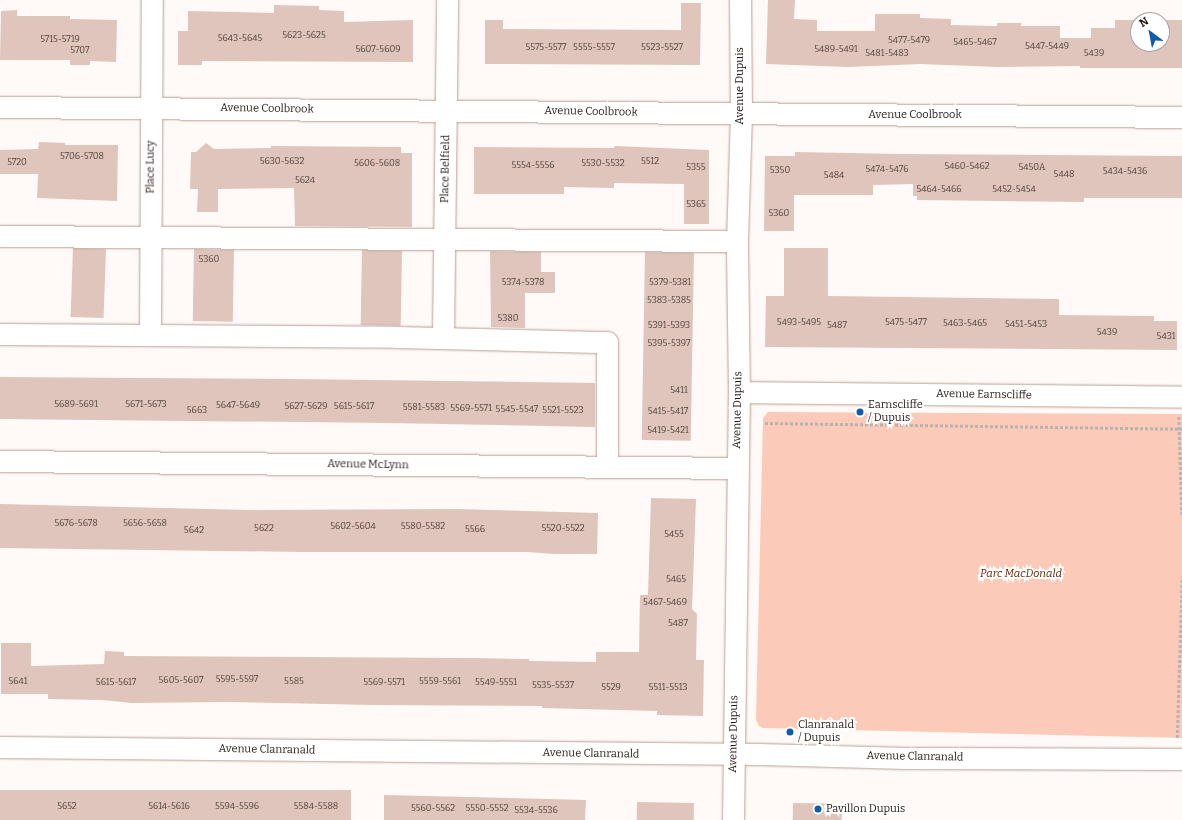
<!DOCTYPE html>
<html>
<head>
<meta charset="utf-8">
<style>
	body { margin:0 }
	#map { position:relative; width:1182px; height:820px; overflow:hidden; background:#fff9f7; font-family:Bitter,serif }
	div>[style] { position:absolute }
	.green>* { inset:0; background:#fbcab8 }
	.building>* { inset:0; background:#dfc5bb; transform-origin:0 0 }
	.path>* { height:2.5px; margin-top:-1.25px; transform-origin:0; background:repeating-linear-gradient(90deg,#bab2b0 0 3px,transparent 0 5px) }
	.roads { filter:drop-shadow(0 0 1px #b9a097) drop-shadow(0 0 1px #b9a097) }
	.minor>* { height:21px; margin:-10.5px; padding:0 10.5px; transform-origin:10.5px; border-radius:10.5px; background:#fff }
	.dots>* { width:11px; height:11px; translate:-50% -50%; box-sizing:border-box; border:2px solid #fff; border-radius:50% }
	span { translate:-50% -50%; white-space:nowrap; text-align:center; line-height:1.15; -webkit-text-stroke:4px #fff; paint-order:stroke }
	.number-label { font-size:9px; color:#52443f }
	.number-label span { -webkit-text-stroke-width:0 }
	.street-label { font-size:11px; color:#231916 }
	.poi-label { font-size:11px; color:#231916 }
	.left { translate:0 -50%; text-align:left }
	.park-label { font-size:11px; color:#662406; font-style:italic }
	.north { position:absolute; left:1130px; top:12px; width:40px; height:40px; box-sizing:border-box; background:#fff; border:1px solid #a7a3a2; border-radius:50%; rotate:328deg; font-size:11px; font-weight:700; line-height:16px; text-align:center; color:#231916 }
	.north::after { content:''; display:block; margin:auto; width:14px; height:18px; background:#125aaa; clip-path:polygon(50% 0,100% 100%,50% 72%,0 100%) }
</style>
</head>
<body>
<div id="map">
	<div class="green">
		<div style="clip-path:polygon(768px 412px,1182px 414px,1182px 738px,763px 728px,759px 726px,756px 720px,763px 418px)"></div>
	</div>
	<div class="building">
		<div style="clip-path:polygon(evenodd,768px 0,795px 0,794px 19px,817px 20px,817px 31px,875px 31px,875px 14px,920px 14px,920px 18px,951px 19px,951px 25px,997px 26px,997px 23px,1021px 23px,1021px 26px,1060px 26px,1060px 38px,1091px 38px,1091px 28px,1115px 28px,1115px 20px,1182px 20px,1182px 68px,1080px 68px,1080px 66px,998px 67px,920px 64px,848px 67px,766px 64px,768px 0,1138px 20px,1162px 20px,1162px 44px,1138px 44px,1138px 20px)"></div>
		<div style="clip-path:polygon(681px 3px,701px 3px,700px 65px,485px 64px,485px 20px,503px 20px,503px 29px,681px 30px)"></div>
		<div style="clip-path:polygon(274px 5px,319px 6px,319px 10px,344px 11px,344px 22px,413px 20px,413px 62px,202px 61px,202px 65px,178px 65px,178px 31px,188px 31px,188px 11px,274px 13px)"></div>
		<div style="clip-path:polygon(17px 10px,17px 16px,70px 16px,70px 19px,117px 20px,116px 62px,90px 61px,90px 65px,70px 65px,70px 60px,0 60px,1px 11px)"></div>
		<div style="clip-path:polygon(39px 142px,65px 143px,65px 145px,118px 145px,117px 201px,37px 198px,38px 174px,0 174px,0 150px,38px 149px)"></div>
		<div style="clip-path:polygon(206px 143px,214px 149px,271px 148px,271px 146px,401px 147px,401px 153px,412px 153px,412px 227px,295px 226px,294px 188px,218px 189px,218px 212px,197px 212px,198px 189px,190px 189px,191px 152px,196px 152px)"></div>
		<div style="clip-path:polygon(615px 146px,709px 150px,709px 224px,684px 224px,684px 184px,614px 183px,614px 188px,564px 187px,564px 194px,474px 194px,474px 147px,614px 148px)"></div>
		<div style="clip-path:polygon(795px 152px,901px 154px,1182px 156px,1182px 198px,1084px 198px,1084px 202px,917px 200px,917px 196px,913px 196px,913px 184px,873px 185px,873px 195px,794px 195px,794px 231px,764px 231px,765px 156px,795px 156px)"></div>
		<div style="left:73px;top:248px;width:33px;height:69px;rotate:2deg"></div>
		<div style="clip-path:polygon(784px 248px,828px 248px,828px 296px,1059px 299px,1059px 315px,1154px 316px,1154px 321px,1177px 321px,1177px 350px,765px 347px,766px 296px,784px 296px)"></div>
		<div style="left:194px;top:249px;width:40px;height:72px;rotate:1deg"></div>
		<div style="left:362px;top:250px;width:40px;height:75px;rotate:1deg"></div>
		<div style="clip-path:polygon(490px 251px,541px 252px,541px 272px,555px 272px,555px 293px,525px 293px,525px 328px,491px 327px)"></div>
		<div style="left:645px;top:252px;width:49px;height:188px;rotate:1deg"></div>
		<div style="clip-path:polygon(0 377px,295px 379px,595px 383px,595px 427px,389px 423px,0 419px)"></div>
		<div style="clip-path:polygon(651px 498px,696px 499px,692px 609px,697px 614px,696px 660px,704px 660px,703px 716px,657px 715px,657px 711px,542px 708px,542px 706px,374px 705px,226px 702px,132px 703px,102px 700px,48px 699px,48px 694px,1px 694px,1px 643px,31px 643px,31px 666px,104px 664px,105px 651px,124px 652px,124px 656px,472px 658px,529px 659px,529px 661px,596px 662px,596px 652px,639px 652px,640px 595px,648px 595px)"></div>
		<div style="clip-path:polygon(0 504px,248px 510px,457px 509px,598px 513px,597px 554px,553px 554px,528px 552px,303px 552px,0 548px)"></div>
		<div style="left:0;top:790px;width:351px;height:30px"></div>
		<div style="clip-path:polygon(384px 795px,586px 800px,585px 820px,384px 820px)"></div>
		<div style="left:637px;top:802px;width:57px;height:18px;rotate:1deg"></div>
		<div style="left:793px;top:803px;width:49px;height:17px;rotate:1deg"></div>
	</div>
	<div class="path">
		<div style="left:1179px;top:417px;width:98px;rotate:88.2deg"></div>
		<div style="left:765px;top:423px;width:417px;rotate:0.8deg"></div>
		<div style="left:1177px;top:738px;width:161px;rotate:-88.2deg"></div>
	</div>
	<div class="roads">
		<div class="minor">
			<div style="left:0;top:107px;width:1182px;rotate:0.48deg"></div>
			<div style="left:0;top:236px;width:737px;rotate:0.39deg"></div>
			<div style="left:0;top:334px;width:397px;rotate:0.4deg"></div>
			<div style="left:397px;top:337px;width:210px;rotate:1.4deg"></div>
			<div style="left:607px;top:342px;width:125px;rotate:90deg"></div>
			<div style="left:150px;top:335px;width:335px;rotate:-89.7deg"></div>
			<div style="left:443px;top:338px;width:338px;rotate:-89.3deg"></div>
			<div style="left:739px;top:392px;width:443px;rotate:0.6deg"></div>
			<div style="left:0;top:461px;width:737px;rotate:0.54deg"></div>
			<div style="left:0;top:747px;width:759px;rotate:0.53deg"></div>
			<div style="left:759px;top:754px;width:147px;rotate:1.6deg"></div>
			<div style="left:906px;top:758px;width:276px;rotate:0.2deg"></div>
			<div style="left:733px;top:820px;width:428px;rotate:-89.2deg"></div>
			<div style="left:739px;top:392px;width:151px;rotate:-90.8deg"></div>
			<div style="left:737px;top:241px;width:127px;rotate:-88.2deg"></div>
			<div style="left:741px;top:114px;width:114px;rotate:-90.5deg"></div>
		</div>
	</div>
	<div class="dots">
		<div style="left:860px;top:412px;background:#125aaa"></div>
		<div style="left:790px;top:732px;background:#125aaa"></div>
		<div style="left:818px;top:809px;background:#125aaa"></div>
	</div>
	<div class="number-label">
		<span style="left:304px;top:35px">5623-5625</span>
		<span style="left:240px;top:38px">5643-5645</span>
		<span style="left:60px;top:39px">5715-5719</span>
		<span style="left:909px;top:40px">5477-5479</span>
		<span style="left:975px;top:42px">5465-5467</span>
		<span style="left:1047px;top:46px">5447-5449</span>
		<span style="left:546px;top:47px">5575-5577</span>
		<span style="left:594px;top:47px">5555-5557</span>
		<span style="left:662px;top:47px">5523-5527</span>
		<span style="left:378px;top:49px">5607-5609</span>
		<span style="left:836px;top:49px">5489-5491</span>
		<span style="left:80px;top:50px">5707</span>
		<span style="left:887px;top:53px">5481-5483</span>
		<span style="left:1094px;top:53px">5439</span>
		<span style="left:82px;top:156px">5706-5708</span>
		<span style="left:282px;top:161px">5630-5632</span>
		<span style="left:650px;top:161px">5512</span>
		<span style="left:17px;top:162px">5720</span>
		<span style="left:377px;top:163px">5606-5608</span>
		<span style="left:603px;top:163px">5530-5532</span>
		<span style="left:533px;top:165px">5554-5556</span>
		<span style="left:967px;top:166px">5460-5462</span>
		<span style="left:696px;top:167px">5355</span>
		<span style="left:1032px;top:167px">5450A</span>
		<span style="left:887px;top:169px">5474-5476</span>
		<span style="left:780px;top:170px">5350</span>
		<span style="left:1125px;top:171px">5434-5436</span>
		<span style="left:1064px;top:174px">5448</span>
		<span style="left:834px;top:175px">5484</span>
		<span style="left:305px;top:180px">5624</span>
		<span style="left:939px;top:189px">5464-5466</span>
		<span style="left:1014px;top:189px">5452-5454</span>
		<span style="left:696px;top:204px">5365</span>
		<span style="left:779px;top:213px">5360</span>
		<span style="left:209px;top:259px">5360</span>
		<span style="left:523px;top:282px">5374-5378</span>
		<span style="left:670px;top:282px">5379-5381</span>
		<span style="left:669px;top:300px">5383-5385</span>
		<span style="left:508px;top:318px">5380</span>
		<span style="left:799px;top:322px">5493-5495</span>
		<span style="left:906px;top:322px">5475-5477</span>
		<span style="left:965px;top:323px">5463-5465</span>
		<span style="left:1026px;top:324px">5451-5453</span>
		<span style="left:669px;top:325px">5391-5393</span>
		<span style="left:837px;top:325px">5487</span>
		<span style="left:1107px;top:332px">5439</span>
		<span style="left:1166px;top:336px">5431</span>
		<span style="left:669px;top:343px">5395-5397</span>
		<span style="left:679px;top:390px">5411</span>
		<span style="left:76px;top:404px">5689-5691</span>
		<span style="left:146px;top:404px">5671-5673</span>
		<span style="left:238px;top:405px">5647-5649</span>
		<span style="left:306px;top:406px">5627-5629</span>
		<span style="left:354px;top:406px">5615-5617</span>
		<span style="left:424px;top:407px">5581-5583</span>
		<span style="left:471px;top:408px">5569-5571</span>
		<span style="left:517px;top:409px">5545-5547</span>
		<span style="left:197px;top:410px">5663</span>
		<span style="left:563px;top:410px">5521-5523</span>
		<span style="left:668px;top:411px">5415-5417</span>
		<span style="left:668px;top:430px">5419-5421</span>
		<span style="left:76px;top:523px">5676-5678</span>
		<span style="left:145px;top:523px">5656-5658</span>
		<span style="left:353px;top:526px">5602-5604</span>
		<span style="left:423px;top:526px">5580-5582</span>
		<span style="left:264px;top:528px">5622</span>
		<span style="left:563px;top:528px">5520-5522</span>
		<span style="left:475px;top:529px">5566</span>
		<span style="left:194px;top:530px">5642</span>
		<span style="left:674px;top:534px">5455</span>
		<span style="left:676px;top:579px">5465</span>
		<span style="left:665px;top:602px">5467-5469</span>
		<span style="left:678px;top:623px">5487</span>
		<span style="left:237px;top:679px">5595-5597</span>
		<span style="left:181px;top:680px">5605-5607</span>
		<span style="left:18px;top:681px">5641</span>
		<span style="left:294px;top:681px">5585</span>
		<span style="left:440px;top:681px">5559-5561</span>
		<span style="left:116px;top:682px">5615-5617</span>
		<span style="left:384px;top:682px">5569-5571</span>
		<span style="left:496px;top:682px">5549-5551</span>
		<span style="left:553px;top:685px">5535-5537</span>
		<span style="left:611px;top:687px">5529</span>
		<span style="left:668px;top:687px">5511-5513</span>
		<span style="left:67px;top:806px">5652</span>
		<span style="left:169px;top:806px">5614-5616</span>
		<span style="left:237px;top:806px">5594-5596</span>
		<span style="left:316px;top:806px">5584-5588</span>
		<span style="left:433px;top:808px">5560-5562</span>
		<span style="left:487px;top:808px">5550-5552</span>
		<span style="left:536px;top:810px">5534-5536</span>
	</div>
	<div class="street-label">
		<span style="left:740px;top:86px;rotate:-90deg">Avenue Dupuis</span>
		<span style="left:267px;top:109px;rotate:1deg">Avenue Coolbrook</span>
		<span style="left:591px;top:112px;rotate:1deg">Avenue Coolbrook</span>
		<span style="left:915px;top:115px">Avenue Coolbrook</span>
		<span style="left:151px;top:167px;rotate:-90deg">Place Lucy</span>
		<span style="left:446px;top:169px;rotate:-89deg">Place Belfield</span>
		<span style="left:984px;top:395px;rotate:1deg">Avenue Earnscliffe</span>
		<span style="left:738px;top:410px;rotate:-89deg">Avenue Dupuis</span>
		<span style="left:368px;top:465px;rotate:1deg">Avenue McLynn</span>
		<span style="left:734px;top:734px;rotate:-89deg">Avenue Dupuis</span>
		<span style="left:267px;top:750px;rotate:1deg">Avenue Clanranald</span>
		<span style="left:591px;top:754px;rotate:1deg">Avenue Clanranald</span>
		<span style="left:915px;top:757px;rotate:1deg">Avenue Clanranald</span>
	</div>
	<div class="poi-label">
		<span class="left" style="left:868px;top:412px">Earnscliffe<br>/ Dupuis</span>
		<span class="left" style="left:798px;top:732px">Clanranald<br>/ Dupuis</span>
		<span class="left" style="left:826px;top:809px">Pavillon Dupuis</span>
	</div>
	<div class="park-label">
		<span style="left:1021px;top:574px">Parc MacDonald</span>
	</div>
	<div class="north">N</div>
</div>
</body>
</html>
